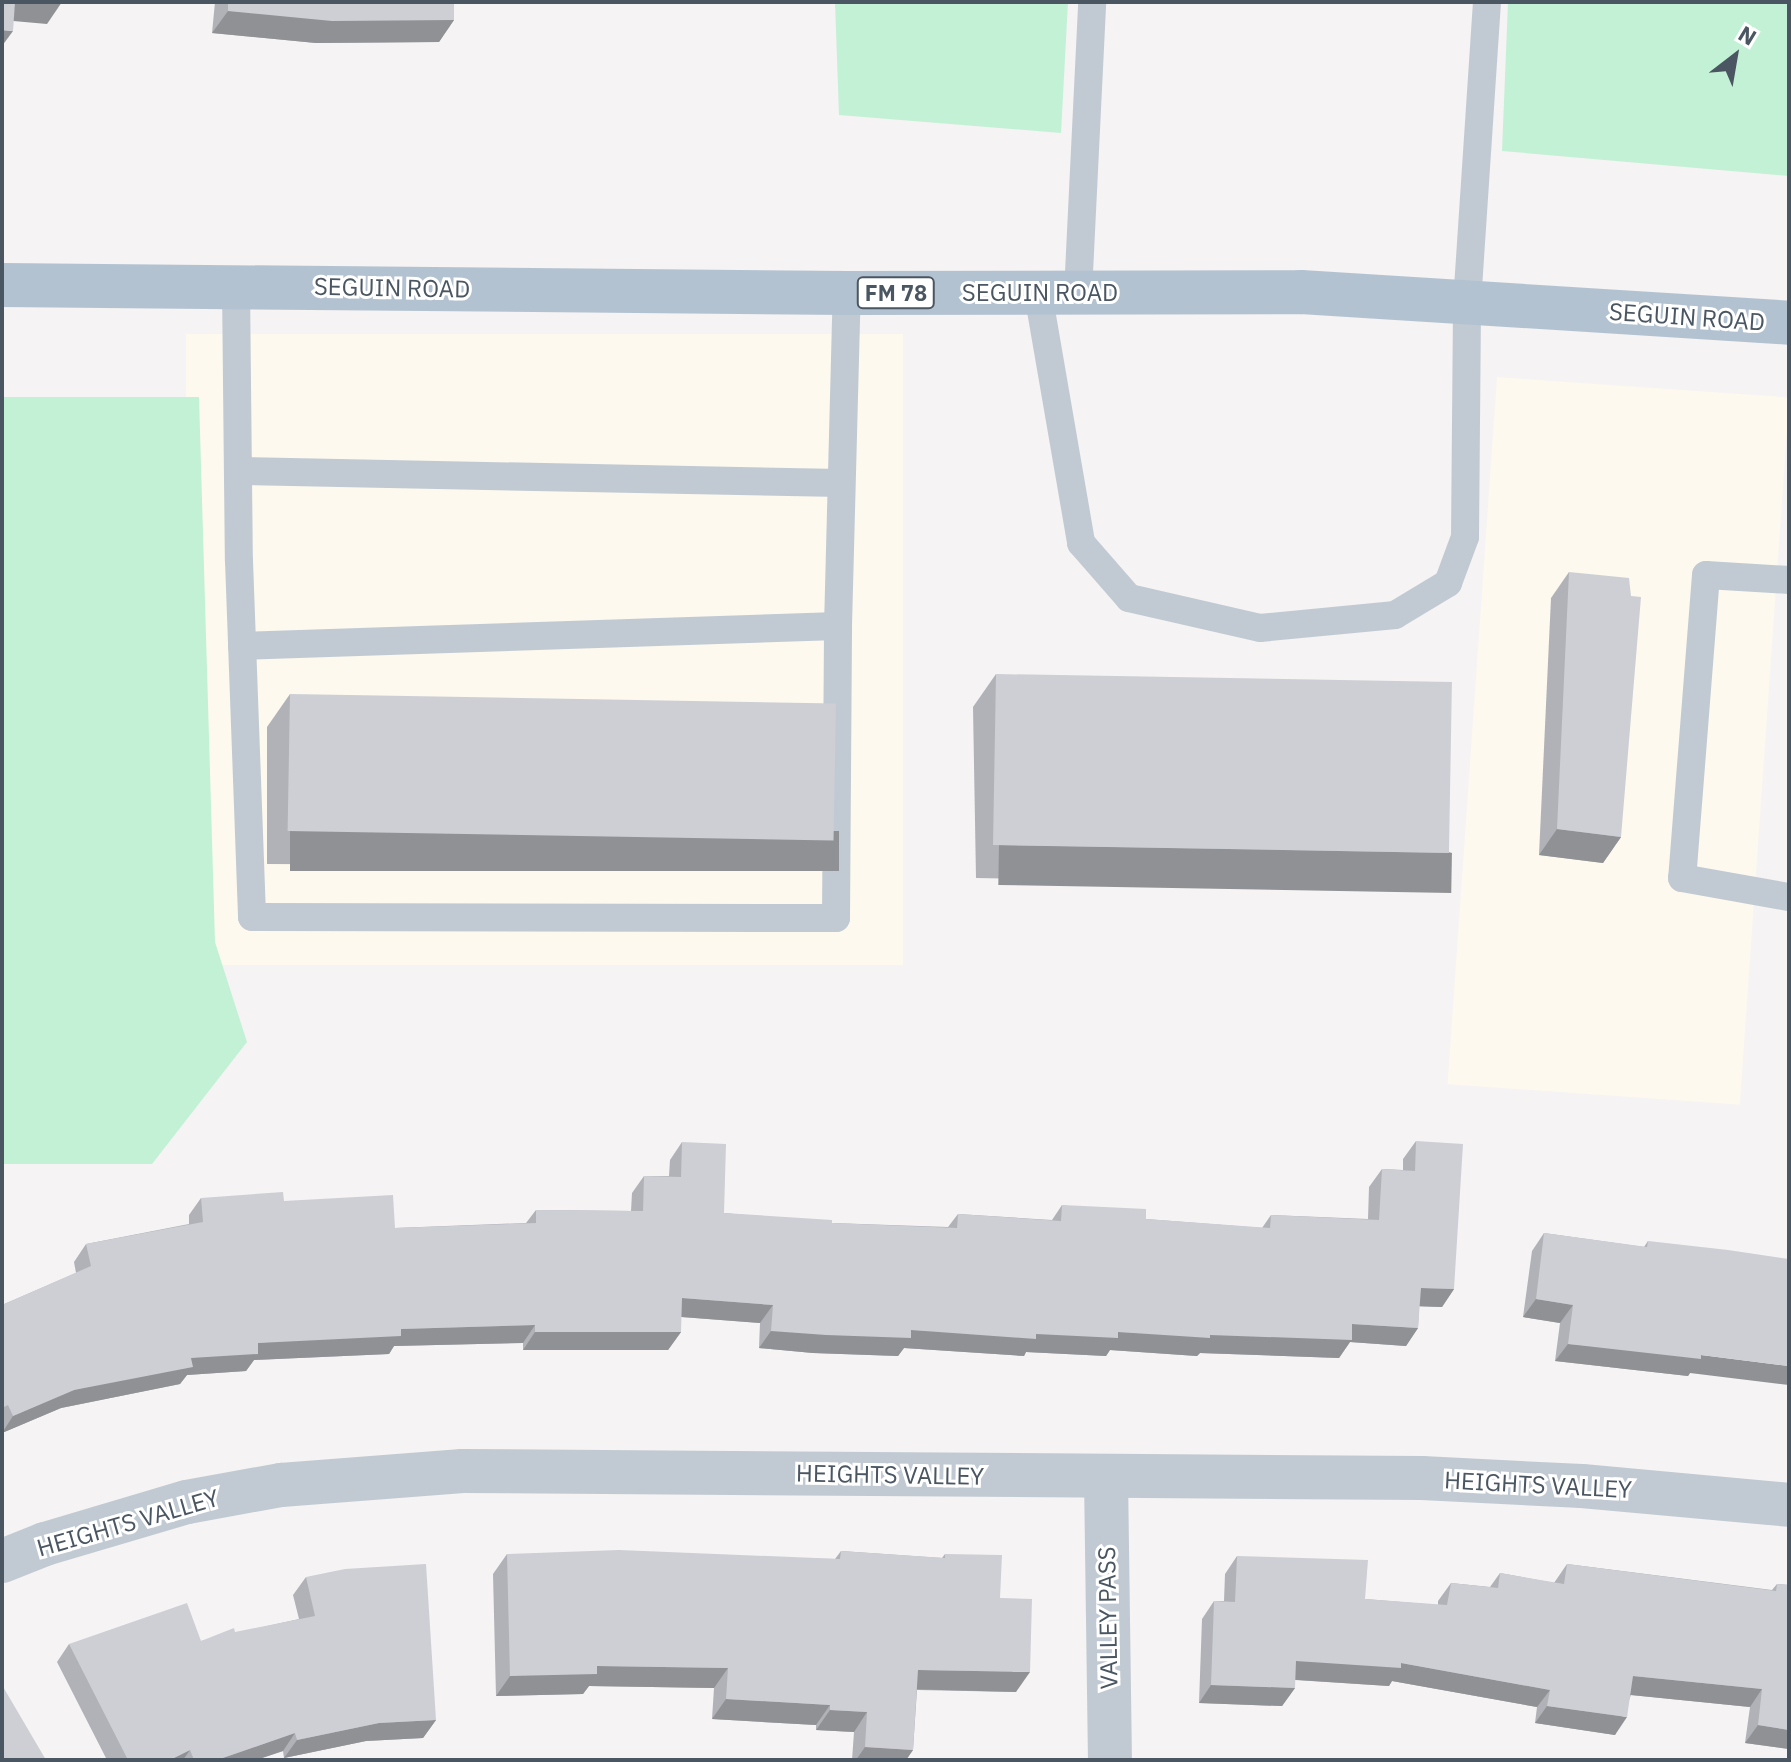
<!DOCTYPE html>
<html>
<head>
<meta charset="utf-8">
<style>
	body { margin:0 }
	#map { position:relative; width:1791px; height:1762px; overflow:hidden; background:#f5f3f3; font-family:"IBM Plex Sans",sans-serif }
	div>[style] { position:absolute }
	.commercial>* { inset:0; background:#fdf9ef; transform-origin:0 0 }
	.green>* { inset:0; background:#c3f1d5 }
	.lane>* { height:28px; margin:-14px; padding:0 14px; transform-origin:14px; border-radius:14px; background:#c1cad2 }
	.street>* { height:44px; margin:-22px; padding:0 22px; transform-origin:22px; border-radius:22px; background:#c1cad2 }
	.primary>* { height:44px; margin:-22px; padding:0 22px; transform-origin:22px; border-radius:22px; background:#b3c2d1 }
	.wall>* { inset:0; background:#b0b2b7 }
	.shaded-wall>* { inset:0; background:#909195; transform-origin:0 0 }
	.building>* { inset:0; background:#cdcfd5; transform-origin:0 0 }
	span { translate:-50% -50%; white-space:nowrap; text-align:center; line-height:1.15; -webkit-text-stroke:6px #fff; paint-order:stroke }
	.shield-label span { padding:2px 6px; background:#fff; border:2px solid; border-radius:6px; -webkit-text-stroke-width:0 }
	.shield-label { font-size:22px; color:#4a5661; font-weight:700 }
	.street-label { font-size:24px; color:#4a5661 }
	.frame { position:absolute; inset:0; border:4px solid #4a5661; pointer-events:none }
	.north { position:absolute; left:1695px; top:16px; width:80px; height:80px; -webkit-text-stroke:6px #fff; paint-order:stroke; rotate:31deg; font-size:22px; font-weight:700; line-height:32px; text-align:center; color:#4a5661 }
	.north::after { content:''; display:block; margin:auto; width:28px; height:36px; background:#4a5661; clip-path:polygon(50% 0,100% 100%,50% 72%,0 100%) }
</style>
</head>
<body>
<div id="map">
	<div class="commercial">
		<div style="left:903px;top:334px;width:631px;height:717px;rotate:90deg"></div>
		<div style="left:1497px;top:377px;width:293px;height:709px;rotate:4deg"></div>
	</div>
	<div class="green">
		<div style="clip-path:polygon(835px 2px,1068px 2px,1061px 133px,839px 115px)"></div>
		<div style="clip-path:polygon(1789px 2px,1789px 176px,1502px 151px,1508px 3px)"></div>
		<div style="clip-path:polygon(2px 397px,199px 397px,215px 942px,247px 1042px,152px 1164px,2px 1164px)"></div>
	</div>
	<div class="lane">
		<div style="left:236px;top:287px;width:274px;rotate:89.4deg"></div>
		<div style="left:239px;top:561px;width:356px;rotate:87.9deg"></div>
		<div style="left:252px;top:917px;width:584px;rotate:0.1deg"></div>
		<div style="left:836px;top:918px;width:292px;rotate:-89.6deg"></div>
		<div style="left:838px;top:626px;width:333px;rotate:-88.5deg"></div>
		<div style="left:1038px;top:293px;width:254px;rotate:80.2deg"></div>
		<div style="left:1081px;top:543px;width:73px;rotate:48.9deg"></div>
		<div style="left:1129px;top:598px;width:134px;rotate:12.9deg"></div>
		<div style="left:1260px;top:628px;width:136px;rotate:-5.5deg"></div>
		<div style="left:1395px;top:615px;width:62px;rotate:-31.1deg"></div>
		<div style="left:1448px;top:583px;width:49px;rotate:-69.7deg"></div>
		<div style="left:1465px;top:537px;width:234px;rotate:-89.5deg"></div>
		<div style="left:1467px;top:303px;width:302px;rotate:-86.2deg"></div>
		<div style="left:1078px;top:293px;width:291px;rotate:-87.2deg"></div>
		<div style="left:238px;top:471px;width:603px;rotate:1.14deg"></div>
		<div style="left:1789px;top:580px;width:83px;rotate:-176.6deg"></div>
		<div style="left:1706px;top:575px;width:304px;rotate:94.5deg"></div>
		<div style="left:1682px;top:878px;width:109px;rotate:10.1deg"></div>
		<div style="left:242px;top:646px;width:596px;rotate:-1.92deg"></div>
	</div>
	<div class="street">
		<div style="left:1106px;top:1476px;width:284px;rotate:89.2deg"></div>
		<div style="left:2px;top:1561px;width:46px;rotate:-21.6deg"></div>
		<div style="left:45px;top:1544px;width:148px;rotate:-16.5deg"></div>
		<div style="left:187px;top:1502px;width:96px;rotate:-10.3deg"></div>
		<div style="left:281px;top:1485px;width:182px;rotate:-4.4deg"></div>
		<div style="left:462px;top:1471px;width:960px;rotate:0.42deg"></div>
		<div style="left:1422px;top:1478px;width:160px;rotate:2.9deg"></div>
		<div style="left:1582px;top:1486px;width:208px;rotate:5.2deg"></div>
	</div>
	<div class="primary">
		<div style="left:2px;top:285px;width:845px;rotate:0.54deg"></div>
		<div style="left:847px;top:293px;width:454px;rotate:-0.1deg"></div>
		<div style="left:1301px;top:292px;width:489px;rotate:3.6deg"></div>
	</div>
	<div class="wall">
		<div style="clip-path:polygon(215px 2px,454px 2px,454px 20px,439px 42px,316px 43px,212px 33px)"></div>
		<div style="clip-path:polygon(1569px 572px,1621px 837px,1603px 863px,1539px 855px,1551px 598px)"></div>
		<div style="clip-path:polygon(996px 674px,1452px 853px,1429px 885px,976px 878px,973px 707px)"></div>
		<div style="clip-path:polygon(290px 694px,839px 834px,816px 867px,267px 864px,267px 727px)"></div>
		<div style="clip-path:polygon(1416px 1141px,1454px 1289px,1442px 1307px,1419px 1306px,1418px 1328px,1406px 1346px,1350px 1342px,1339px 1358px,1200px 1353px,1197px 1356px,1110px 1350px,1106px 1356px,1026px 1352px,1024px 1356px,904px 1348px,898px 1356px,813px 1353px,759px 1348px,760px 1323px,681px 1317px,681px 1332px,668px 1350px,523px 1350px,523px 1343px,394px 1346px,389px 1354px,254px 1360px,246px 1371px,187px 1375px,180px 1384px,61px 1408px,2px 1433px,2px 1305px,76px 1273px,74px 1262px,86px 1244px,189px 1224px,189px 1215px,201px 1198px,284px 1201px,395px 1228px,526px 1223px,536px 1210px,631px 1211px,632px 1193px,644px 1176px,669px 1176px,670px 1160px,682px 1142px,724px 1213px,832px 1223px,948px 1227px,958px 1214px,1052px 1220px,1062px 1205px,1146px 1219px,1262px 1228px,1271px 1215px,1368px 1219px,1369px 1187px,1382px 1169px,1403px 1170px,1403px 1159px)"></div>
		<div style="clip-path:polygon(1544px 1233px,1644px 1247px,1648px 1241px,1690px 1373px,1688px 1376px,1555px 1361px,1560px 1323px,1523px 1317px,1532px 1251px)"></div>
		<div style="clip-path:polygon(841px 1551px,942px 1558px,945px 1554px,1000px 1598px,1016px 1692px,917px 1690px,913px 1750px,906px 1760px,852px 1760px,854px 1732px,816px 1730px,816px 1725px,712px 1719px,714px 1688px,589px 1686px,583px 1694px,496px 1696px,493px 1574px,507px 1554px,835px 1559px)"></div>
		<div style="clip-path:polygon(1237px 1556px,1365px 1599px,1438px 1605px,1438px 1601px,1451px 1583px,1490px 1587px,1500px 1573px,1554px 1583px,1567px 1564px,1772px 1590px,1777px 1584px,1789px 1585px,1789px 1749px,1745px 1743px,1750px 1707px,1631px 1695px,1615px 1735px,1535px 1723px,1537px 1707px,1392px 1681px,1389px 1686px,1295px 1680px,1295px 1688px,1282px 1706px,1199px 1703px,1202px 1619px,1214px 1601px,1224px 1601px,1225px 1574px)"></div>
		<div style="clip-path:polygon(306px 1577px,436px 1720px,423px 1738px,366px 1741px,284px 1758px,283px 1751px,256px 1760px,107px 1760px,57px 1662px,69px 1644px,201px 1641px,299px 1619px,293px 1595px)"></div>
	</div>
	<div class="shaded-wall">
		<div style="clip-path:polygon(12px 2px,62px 2px,47px 24px,2px 20px)"></div>
		<div style="clip-path:polygon(228px 11px,454px 20px,439px 42px,316px 43px,212px 33px)"></div>
		<div style="clip-path:polygon(2px 30px,13px 31px,2px 46px)"></div>
		<div style="clip-path:polygon(1557px 829px,1621px 837px,1603px 863px,1539px 855px)"></div>
		<div style="left:290px;top:831px;width:549px;height:40px"></div>
		<div style="left:999px;top:845px;width:453px;height:40px;rotate:1deg"></div>
		<div style="clip-path:polygon(1421px 1288px,1454px 1289px,1442px 1307px,1408px 1306px)"></div>
		<div style="clip-path:polygon(682px 1298px,773px 1305px,760px 1323px,669px 1316px)"></div>
		<div style="clip-path:polygon(1536px 1299px,1573px 1305px,1560px 1323px,1523px 1317px)"></div>
		<div style="clip-path:polygon(1352px 1324px,1418px 1328px,1406px 1346px,1350px 1342px,1339px 1358px,1200px 1353px,1197px 1356px,1110px 1350px,1106px 1356px,1026px 1352px,1024px 1356px,904px 1348px,898px 1356px,813px 1353px,759px 1348px,771px 1331px,911px 1330px,1036px 1334px,1118px 1332px,1210px 1335px)"></div>
		<div style="clip-path:polygon(535px 1325px,523px 1343px,394px 1346px,389px 1354px,254px 1360px,246px 1371px,187px 1375px,180px 1384px,61px 1408px,2px 1433px,13px 1416px,74px 1390px,191px 1358px,258px 1343px,401px 1329px)"></div>
		<div style="clip-path:polygon(535px 1332px,681px 1332px,668px 1350px,523px 1350px)"></div>
		<div style="clip-path:polygon(1568px 1344px,1701px 1355px,1789px 1366px,1789px 1385px,1690px 1373px,1688px 1376px,1555px 1361px)"></div>
		<div style="clip-path:polygon(1296px 1661px,1401px 1663px,1550px 1690px,1537px 1707px,1392px 1681px,1389px 1686px,1283px 1679px)"></div>
		<div style="clip-path:polygon(597px 1666px,728px 1668px,714px 1688px,589px 1686px,583px 1694px,496px 1696px,510px 1676px)"></div>
		<div style="clip-path:polygon(918px 1670px,1030px 1672px,1016px 1692px,904px 1689px)"></div>
		<div style="clip-path:polygon(1633px 1676px,1762px 1689px,1750px 1707px,1621px 1694px)"></div>
		<div style="clip-path:polygon(1211px 1685px,1295px 1688px,1282px 1706px,1199px 1703px)"></div>
		<div style="clip-path:polygon(726px 1699px,830px 1705px,816px 1725px,712px 1719px)"></div>
		<div style="clip-path:polygon(1547px 1706px,1627px 1717px,1615px 1735px,1535px 1723px)"></div>
		<div style="clip-path:polygon(830px 1710px,867px 1712px,854px 1732px,816px 1730px)"></div>
		<div style="clip-path:polygon(436px 1720px,423px 1738px,366px 1741px,284px 1758px,297px 1740px,379px 1723px)"></div>
		<div style="clip-path:polygon(1758px 1725px,1789px 1730px,1789px 1749px,1745px 1743px)"></div>
		<div style="clip-path:polygon(295px 1733px,283px 1751px,256px 1760px,217px 1760px)"></div>
		<div style="clip-path:polygon(865px 1747px,913px 1750px,906px 1760px,856px 1760px)"></div>
		<div style="clip-path:polygon(190px 1750px,183px 1760px,170px 1760px)"></div>
	</div>
	<div class="building">
		<div style="clip-path:polygon(2px 2px,15px 2px,13px 31px,2px 30px)"></div>
		<div style="clip-path:polygon(228px 2px,454px 2px,454px 20px,332px 21px,228px 11px)"></div>
		<div style="clip-path:polygon(1569px 572px,1629px 578px,1631px 596px,1641px 597px,1621px 837px,1557px 829px)"></div>
		<div style="left:996px;top:674px;width:456px;height:171px;rotate:1deg"></div>
		<div style="left:290px;top:694px;width:546px;height:137px;rotate:1deg"></div>
		<div style="clip-path:polygon(1416px 1141px,1463px 1144px,1454px 1289px,1421px 1288px,1418px 1328px,1352px 1324px,1352px 1340px,1210px 1335px,1210px 1338px,1118px 1332px,1118px 1338px,1036px 1334px,1036px 1339px,911px 1330px,911px 1338px,826px 1335px,771px 1331px,773px 1305px,682px 1298px,681px 1332px,535px 1332px,535px 1325px,401px 1329px,401px 1336px,258px 1343px,258px 1354px,191px 1358px,193px 1367px,74px 1390px,13px 1416px,8px 1405px,2px 1408px,2px 1305px,91px 1266px,86px 1244px,203px 1222px,201px 1198px,283px 1192px,284px 1201px,393px 1195px,395px 1228px,536px 1223px,536px 1210px,643px 1211px,644px 1176px,681px 1177px,682px 1142px,726px 1144px,724px 1213px,832px 1220px,832px 1223px,957px 1228px,958px 1214px,1061px 1221px,1062px 1205px,1146px 1209px,1146px 1219px,1270px 1228px,1271px 1215px,1379px 1220px,1382px 1169px,1415px 1171px)"></div>
		<div style="clip-path:polygon(1544px 1233px,1647px 1247px,1648px 1241px,1728px 1250px,1789px 1259px,1789px 1366px,1701px 1355px,1701px 1359px,1568px 1344px,1573px 1305px,1536px 1299px)"></div>
		<div style="clip-path:polygon(619px 1550px,840px 1559px,841px 1551px,945px 1558px,945px 1554px,1002px 1555px,1000px 1598px,1032px 1599px,1030px 1672px,918px 1670px,913px 1750px,865px 1747px,867px 1712px,830px 1710px,830px 1705px,726px 1699px,728px 1668px,597px 1666px,597px 1674px,510px 1676px,507px 1554px)"></div>
		<div style="clip-path:polygon(1237px 1556px,1368px 1560px,1365px 1599px,1447px 1605px,1451px 1583px,1498px 1588px,1500px 1573px,1564px 1584px,1567px 1564px,1776px 1591px,1777px 1584px,1789px 1585px,1789px 1730px,1758px 1725px,1762px 1689px,1633px 1676px,1627px 1717px,1547px 1706px,1550px 1690px,1401px 1663px,1401px 1668px,1296px 1661px,1295px 1688px,1211px 1685px,1214px 1601px,1235px 1602px)"></div>
		<div style="clip-path:polygon(426px 1564px,436px 1720px,379px 1723px,297px 1740px,295px 1733px,217px 1760px,194px 1760px,190px 1750px,170px 1760px,128px 1760px,69px 1644px,187px 1603px,201px 1641px,234px 1628px,235px 1632px,315px 1616px,306px 1577px,345px 1569px)"></div>
		<div style="clip-path:polygon(2px 1685px,46px 1760px,2px 1760px)"></div>
	</div>
	<div class="shield-label">
		<span style="left:896px;top:293px">FM 78</span>
	</div>
	<div class="street-label">
		<span style="left:392px;top:288px;rotate:1deg">SEGUIN ROAD</span>
		<span style="left:1040px;top:293px">SEGUIN ROAD</span>
		<span style="left:1687px;top:317px;rotate:4deg">SEGUIN ROAD</span>
		<span style="left:890px;top:1475px;rotate:1deg">HEIGHTS VALLEY</span>
		<span style="left:1538px;top:1485px;rotate:3deg">HEIGHTS VALLEY</span>
		<span style="left:128px;top:1523px;rotate:-16deg">HEIGHTS VALLEY</span>
		<span style="left:1108px;top:1618px;rotate:-91deg">VALLEY PASS</span>
	</div>
	<div class="frame"></div>
	<div class="north">N</div>
</div>
</body>
</html>
